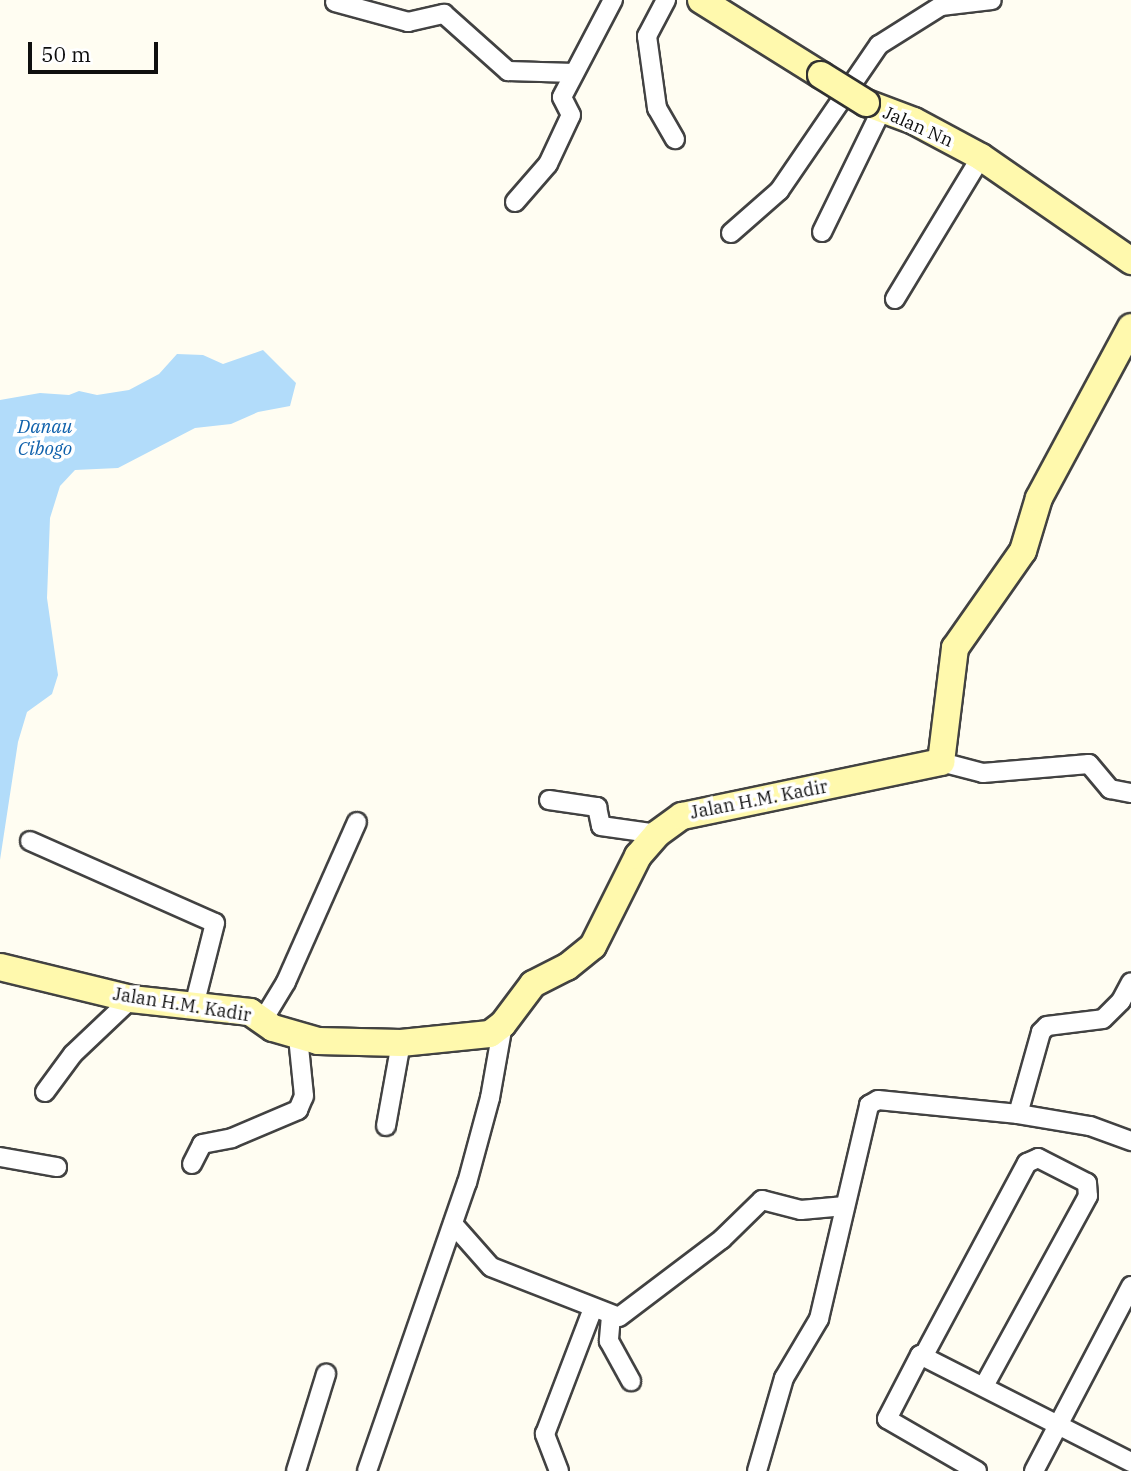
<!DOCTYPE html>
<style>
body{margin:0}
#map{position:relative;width:1131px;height:1471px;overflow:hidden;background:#fffdf2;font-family:"IBM Plex Serif",serif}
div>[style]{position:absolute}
.water>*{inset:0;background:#b2dcfa}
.roads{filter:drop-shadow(2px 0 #424242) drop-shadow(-2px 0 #424242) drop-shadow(0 2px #424242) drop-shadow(0 -2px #424242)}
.street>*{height:18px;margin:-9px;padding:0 9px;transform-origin:9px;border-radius:9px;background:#fff}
.secondary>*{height:26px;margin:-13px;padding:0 13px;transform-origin:13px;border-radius:13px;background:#fff9ad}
.bridges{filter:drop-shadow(2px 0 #313131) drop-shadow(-2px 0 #313131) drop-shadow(0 2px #313131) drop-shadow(0 -2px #313131)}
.secondary-bridge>*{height:26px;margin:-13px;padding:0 13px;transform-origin:13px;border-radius:13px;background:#fff9ad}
span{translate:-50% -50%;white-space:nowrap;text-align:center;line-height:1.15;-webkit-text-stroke:7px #fff;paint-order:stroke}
.street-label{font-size:18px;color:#0f0f0f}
.water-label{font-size:19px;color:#0e60ab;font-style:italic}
.scale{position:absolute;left:28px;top:42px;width:130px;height:32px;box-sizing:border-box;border:4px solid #0f0f0f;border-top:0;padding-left:9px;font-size:21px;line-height:24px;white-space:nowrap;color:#0f0f0f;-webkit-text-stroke:5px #fff;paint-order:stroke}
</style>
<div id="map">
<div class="water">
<div style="clip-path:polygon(263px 350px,296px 383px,290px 406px,258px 412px,231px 424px,195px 428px,118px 468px,75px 470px,60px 486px,50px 518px,47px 598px,58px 675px,52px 694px,27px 712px,18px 742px,0 860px,0 400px,40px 393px,69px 395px,79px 391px,97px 395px,129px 390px,159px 374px,177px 354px,203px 355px,223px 364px)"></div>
</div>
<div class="roads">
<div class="street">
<div style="left:666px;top:0;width:41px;rotate:117.8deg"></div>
<div style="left:647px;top:36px;width:73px;rotate:82.1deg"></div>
<div style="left:657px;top:108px;width:36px;rotate:60deg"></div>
<div style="left:335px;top:2px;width:76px;rotate:15.3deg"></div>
<div style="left:408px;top:22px;width:37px;rotate:-13deg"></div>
<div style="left:444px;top:14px;width:86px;rotate:41.7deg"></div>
<div style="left:508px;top:71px;width:66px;rotate:1.7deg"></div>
<div style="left:515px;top:202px;width:50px;rotate:-49deg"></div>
<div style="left:548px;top:164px;width:54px;rotate:-64.9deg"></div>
<div style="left:571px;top:115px;width:20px;rotate:-117deg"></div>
<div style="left:562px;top:97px;width:110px;rotate:-62.3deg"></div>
<div style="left:822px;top:232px;width:137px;rotate:-64deg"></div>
<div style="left:731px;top:233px;width:64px;rotate:-41.2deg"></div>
<div style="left:779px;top:191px;width:177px;rotate:-55.6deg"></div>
<div style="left:879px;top:45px;width:73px;rotate:-32.2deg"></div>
<div style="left:941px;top:6px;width:51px;rotate:-6.7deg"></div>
<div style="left:895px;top:299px;width:166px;rotate:-58.8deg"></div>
<div style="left:941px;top:762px;width:43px;rotate:14.7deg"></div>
<div style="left:983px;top:773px;width:106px;rotate:-4.9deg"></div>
<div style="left:1089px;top:764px;width:33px;rotate:50deg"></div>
<div style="left:1110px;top:789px;width:21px;rotate:11deg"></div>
<div style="left:549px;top:800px;width:49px;rotate:8.3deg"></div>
<div style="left:597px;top:807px;width:19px;rotate:78deg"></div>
<div style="left:601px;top:826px;width:57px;rotate:8.1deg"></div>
<div style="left:30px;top:841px;width:202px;rotate:23.9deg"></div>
<div style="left:215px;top:923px;width:86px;rotate:104.2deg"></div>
<div style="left:263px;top:1020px;width:44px;rotate:-58.8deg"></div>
<div style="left:286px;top:982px;width:175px;rotate:-66.1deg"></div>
<div style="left:45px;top:1092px;width:47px;rotate:-53.6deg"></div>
<div style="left:73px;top:1054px;width:80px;rotate:-43.5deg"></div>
<div style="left:1018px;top:1114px;width:73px;rotate:9.5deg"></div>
<div style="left:1090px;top:1126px;width:44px;rotate:20.1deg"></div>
<div style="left:386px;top:1126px;width:84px;rotate:-79.8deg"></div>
<div style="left:0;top:1157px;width:58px;rotate:10deg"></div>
<div style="left:192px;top:1164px;width:22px;rotate:-63deg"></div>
<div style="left:202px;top:1144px;width:31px;rotate:-11deg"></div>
<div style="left:232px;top:1138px;width:72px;rotate:-23deg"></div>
<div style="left:298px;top:1110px;width:15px;rotate:-67deg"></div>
<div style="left:304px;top:1096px;width:59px;rotate:-95.8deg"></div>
<div style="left:453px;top:1224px;width:57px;rotate:48.5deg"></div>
<div style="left:491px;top:1267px;width:137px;rotate:21.3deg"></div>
<div style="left:619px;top:1317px;width:129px;rotate:-37.1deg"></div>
<div style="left:722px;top:1239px;width:56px;rotate:-44.3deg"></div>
<div style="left:762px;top:1200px;width:40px;rotate:14.4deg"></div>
<div style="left:801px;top:1210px;width:44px;rotate:-5.2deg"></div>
<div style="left:611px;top:1316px;width:25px;rotate:95deg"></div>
<div style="left:609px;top:1341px;width:46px;rotate:61.2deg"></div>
<div style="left:924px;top:1355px;width:218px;rotate:-61.8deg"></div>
<div style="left:1027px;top:1163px;width:12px;rotate:-24deg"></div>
<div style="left:1038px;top:1158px;width:55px;rotate:27deg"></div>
<div style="left:1087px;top:1183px;width:13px;rotate:86deg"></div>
<div style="left:1088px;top:1196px;width:217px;rotate:118.7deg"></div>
<div style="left:296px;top:1471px;width:102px;rotate:-72.8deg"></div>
<div style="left:367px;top:1471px;width:305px;rotate:-70.9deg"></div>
<div style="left:467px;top:1183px;width:88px;rotate:-74.9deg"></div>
<div style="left:490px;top:1098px;width:75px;rotate:-80deg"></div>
<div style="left:559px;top:1471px;width:40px;rotate:-111deg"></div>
<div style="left:545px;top:1434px;width:135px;rotate:-69.1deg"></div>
<div style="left:757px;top:1471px;width:97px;rotate:-73.8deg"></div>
<div style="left:784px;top:1378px;width:69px;rotate:-59.3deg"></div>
<div style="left:819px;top:1319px;width:220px;rotate:-76.8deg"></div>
<div style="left:869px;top:1105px;width:10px;rotate:-29deg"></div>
<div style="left:878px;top:1100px;width:141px;rotate:5.7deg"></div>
<div style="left:1018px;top:1114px;width:85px;rotate:-74.3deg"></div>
<div style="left:1041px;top:1032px;width:8px;rotate:-45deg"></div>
<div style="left:1047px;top:1026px;width:56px;rotate:-7.1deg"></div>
<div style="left:1103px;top:1019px;width:25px;rotate:-45deg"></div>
<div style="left:1121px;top:1001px;width:21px;rotate:-62deg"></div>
<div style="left:977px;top:1471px;width:104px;rotate:-150deg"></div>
<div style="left:887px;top:1419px;width:72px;rotate:-62.7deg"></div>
<div style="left:920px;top:1355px;width:237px;rotate:26.9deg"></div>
<div style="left:1034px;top:1471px;width:209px;rotate:-62.3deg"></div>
</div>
<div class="secondary">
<div style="left:701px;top:0;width:142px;rotate:32deg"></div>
<div style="left:866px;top:103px;width:51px;rotate:20.6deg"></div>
<div style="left:914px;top:121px;width:76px;rotate:28.2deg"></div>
<div style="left:981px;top:157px;width:183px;rotate:34.7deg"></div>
<div style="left:0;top:967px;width:135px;rotate:13.7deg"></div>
<div style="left:131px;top:999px;width:120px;rotate:6.2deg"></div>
<div style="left:250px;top:1012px;width:28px;rotate:35deg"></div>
<div style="left:273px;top:1028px;width:47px;rotate:16.1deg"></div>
<div style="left:318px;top:1041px;width:83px;rotate:1.4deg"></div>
<div style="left:401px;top:1043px;width:89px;rotate:-5.8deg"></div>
<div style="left:490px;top:1034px;width:16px;rotate:-38deg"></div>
<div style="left:503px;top:1024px;width:50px;rotate:-53.1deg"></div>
<div style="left:533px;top:984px;width:38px;rotate:-27deg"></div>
<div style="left:567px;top:967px;width:33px;rotate:-39deg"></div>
<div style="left:593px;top:946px;width:101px;rotate:-63.4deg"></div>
<div style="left:638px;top:856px;width:29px;rotate:-49deg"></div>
<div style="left:657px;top:834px;width:31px;rotate:-36deg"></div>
<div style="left:682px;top:816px;width:265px;rotate:-11.8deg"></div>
<div style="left:941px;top:762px;width:115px;rotate:-83deg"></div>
<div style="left:955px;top:648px;width:118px;rotate:-55deg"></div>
<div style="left:1023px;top:551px;width:55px;rotate:-73.2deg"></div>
<div style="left:1039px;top:498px;width:194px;rotate:-61.7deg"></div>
</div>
</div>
<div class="bridges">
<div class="secondary-bridge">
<div style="left:821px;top:75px;width:53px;rotate:31.9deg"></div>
</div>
</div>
<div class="street-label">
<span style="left:918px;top:127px;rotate:24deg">Jalan Nn</span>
<span style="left:759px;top:800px;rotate:-11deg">Jalan H.M. Kadir</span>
<span style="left:182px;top:1005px;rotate:9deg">Jalan H.M. Kadir</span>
</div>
<div class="water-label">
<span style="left:45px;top:438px">Danau<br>Cibogo</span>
</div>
<div class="scale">50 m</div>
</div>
